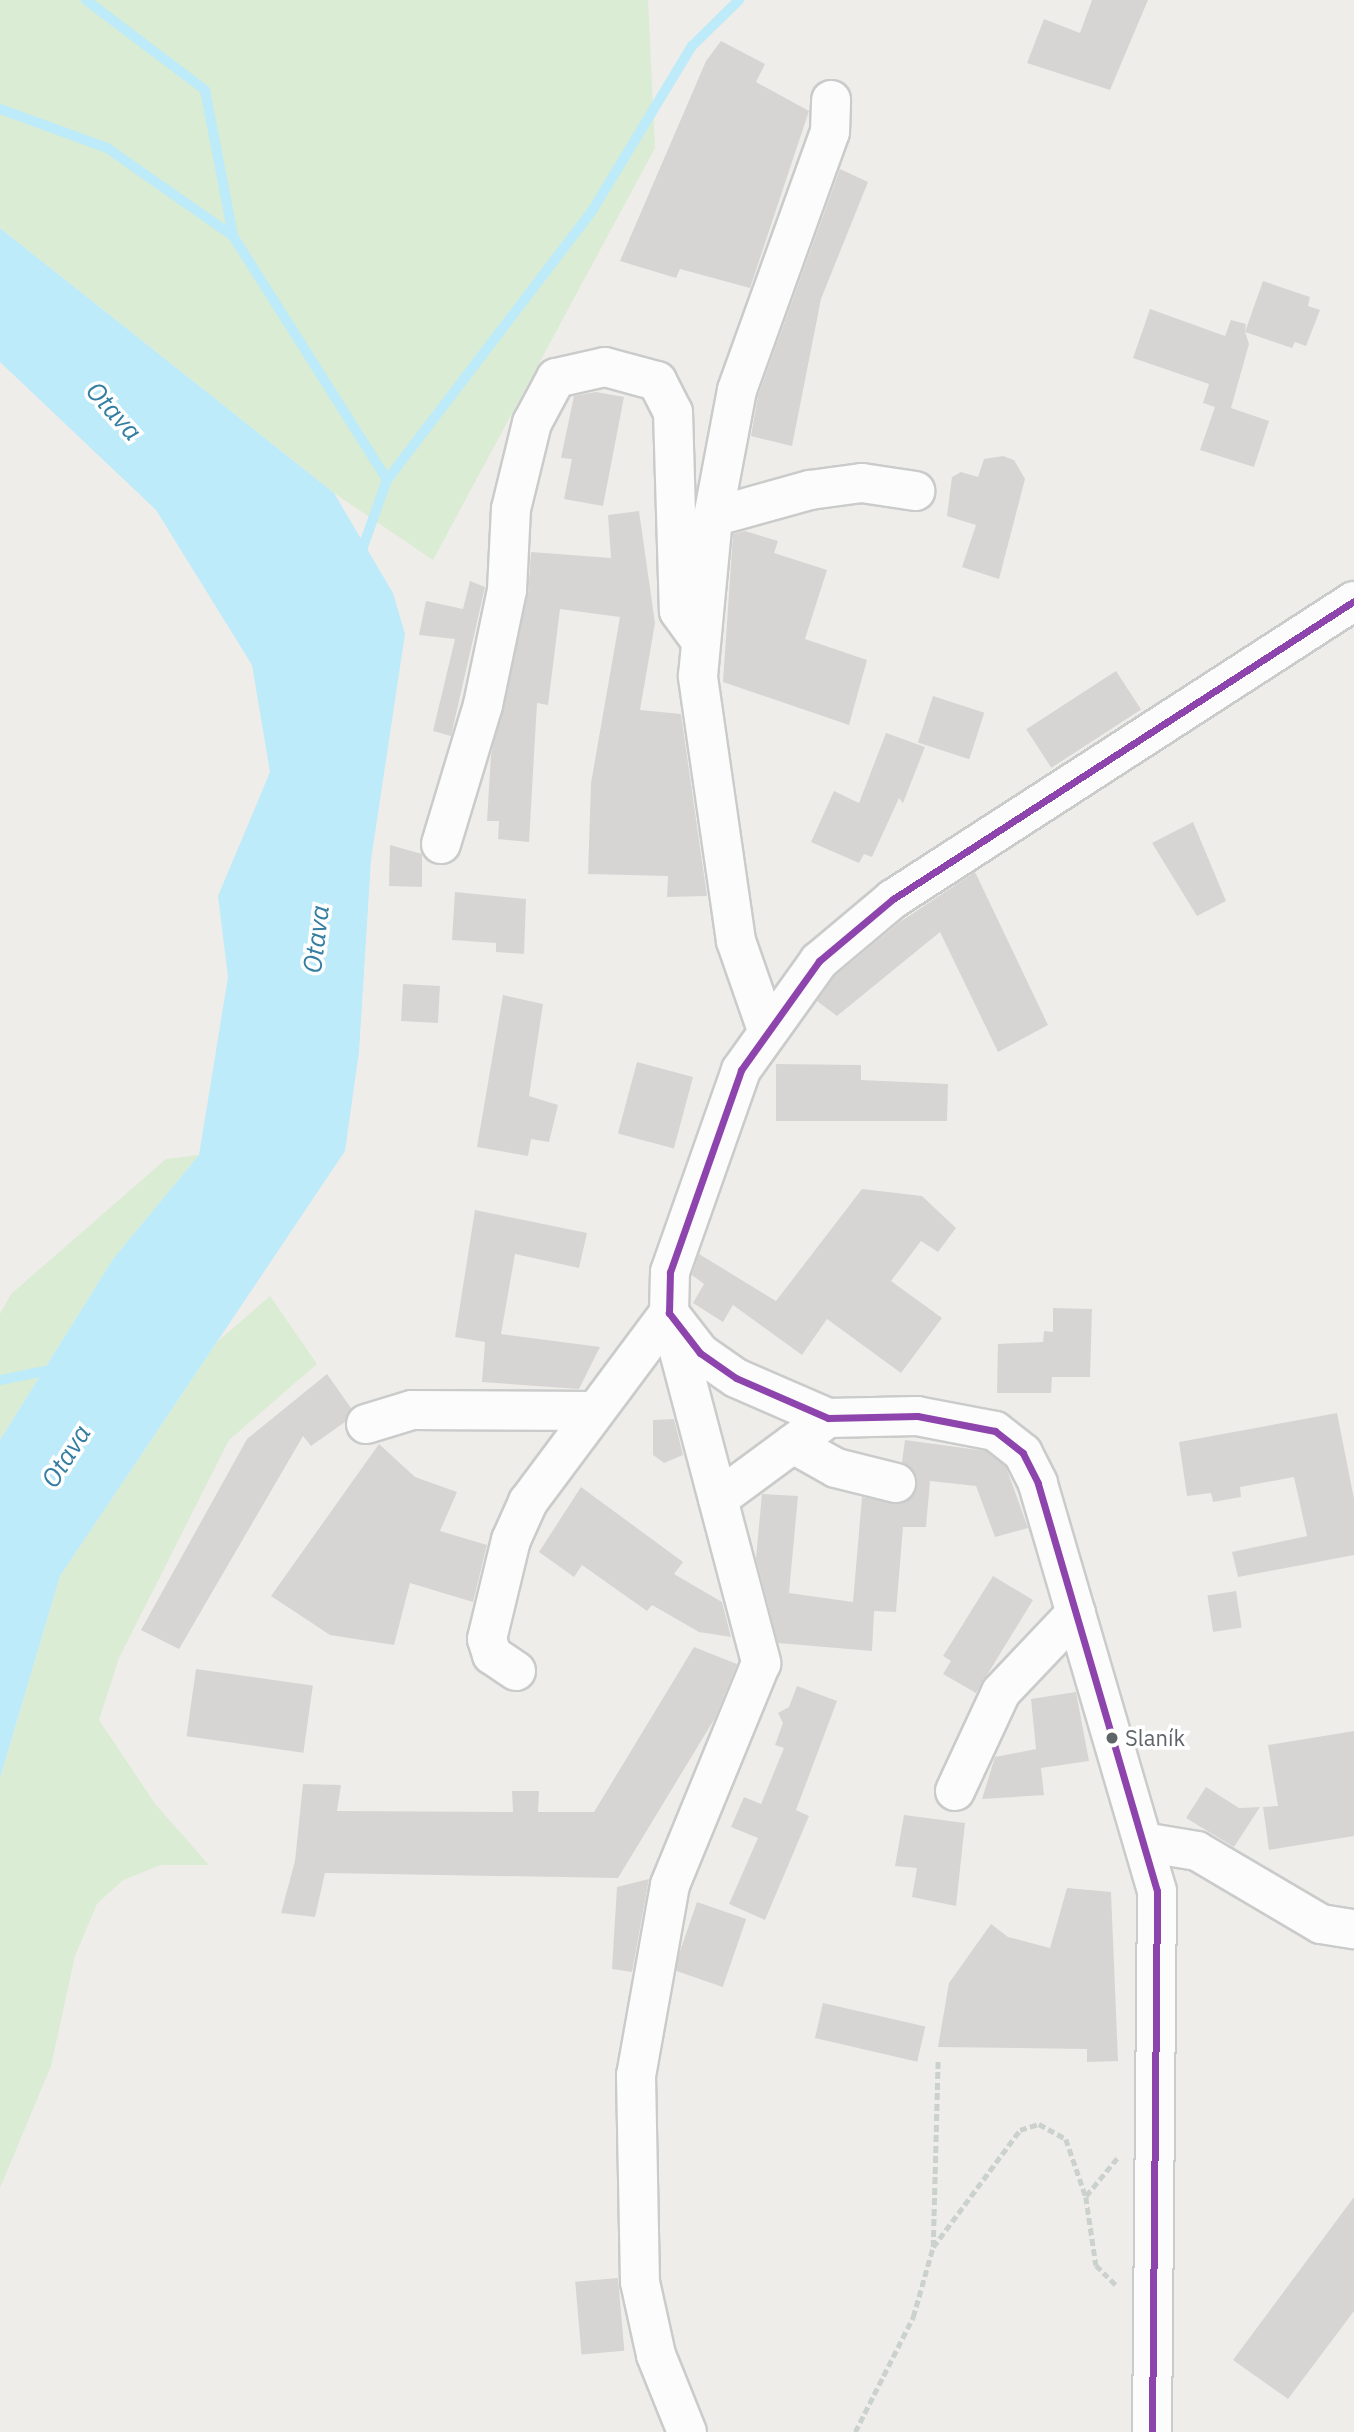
<!DOCTYPE html>
<meta charset="utf-8">
<style>
body{margin:0}
#map{position:relative;width:1354px;height:2432px;overflow:hidden;background:#efedea;font-family:"IBM Plex Sans",sans-serif}
div>[style]{position:absolute}
.green>*{inset:0;background:#daecd3}
.water>*{inset:0;background:#beebf9}
.stream>*{height:10px;margin:-5px;padding:0 5px;transform-origin:5px;border-radius:5px;background:#beebf9}
.building>*{inset:0;background:#d7d5d3;transform-origin:0 0}
.path>*{height:4.5px;margin-top:-2.25px;transform-origin:0;background:repeating-linear-gradient(90deg,#cbd1cc 0 7px,transparent 0 10.5px)}
.roads{filter:drop-shadow(2px 0 #cacbcb) drop-shadow(-2px 0 #cacbcb) drop-shadow(0 2px #cacbcb) drop-shadow(0 -2px #cacbcb)}
.minor>*{height:38px;margin:-19px;padding:0 19px;transform-origin:19px;border-radius:19px;background:#fdfcfc}
.bus-1>*{height:7px;margin:-3.5px;padding:0 3.5px;transform-origin:3.5px;border-radius:3.5px;background:#8e44ad}
.dots>*{width:19px;height:19px;translate:-50% -50%;box-sizing:border-box;border:4px solid #fff;border-radius:50%}
span{translate:-50% -50%;white-space:nowrap;text-align:center;line-height:1.15;-webkit-text-stroke:7px #fff;paint-order:stroke}
.bus-label{font-size:22px;color:#5e6568}
.left{translate:0 -50%;text-align:left}
.water-label{font-size:26px;color:#337ea1;font-style:italic}
</style>
<div id="map">
<div class="green">
<div style="clip-path:polygon(0 0,648px 0,655px 148px,433px 560px,334px 493px,0 228px)"></div>
<div style="clip-path:polygon(199px 1155px,113px 1259px,0 1440px,0 1314px,11px 1294px,166px 1159px)"></div>
<div style="clip-path:polygon(270px 1296px,317px 1364px,229px 1440px,119px 1658px,99px 1720px,156px 1805px,209px 1865px,161px 1865px,123px 1880px,97px 1904px,75px 1956px,51px 2066px,0 2188px,0 1778px,60px 1576px,217px 1342px)"></div>
</div>
<div class="water">
<div style="clip-path:polygon(0 228px,334px 493px,393px 593px,405px 634px,371px 860px,359px 1052px,345px 1151px,60px 1576px,0 1778px,0 1440px,113px 1259px,199px 1155px,228px 977px,218px 896px,270px 772px,252px 665px,156px 510px,0 362px)"></div>
</div>
<div class="stream">
<div style="left:86px;top:0;width:149px;rotate:37.1deg"></div>
<div style="left:205px;top:90px;width:149px;rotate:79.1deg"></div>
<div style="left:0;top:109px;width:114px;rotate:20deg"></div>
<div style="left:107px;top:148px;width:154px;rotate:34.9deg"></div>
<div style="left:233px;top:236px;width:289px;rotate:57.7deg"></div>
<div style="left:359px;top:558px;width:83px;rotate:-70.3deg"></div>
<div style="left:387px;top:480px;width:338px;rotate:-52.7deg"></div>
<div style="left:592px;top:211px;width:193px;rotate:-58.8deg"></div>
<div style="left:692px;top:46px;width:66px;rotate:-44.4deg"></div>
<div style="left:0;top:1380px;width:56px;rotate:-11.3deg"></div>
</div>
<div class="building">
<div style="clip-path:polygon(1092px 0,1148px 0,1110px 90px,1027px 63px,1044px 19px,1080px 33px)"></div>
<div style="clip-path:polygon(721px 41px,765px 64px,756px 82px,809px 111px,750px 288px,680px 269px,676px 278px,620px 261px,706px 61px)"></div>
<div style="clip-path:polygon(840px 169px,868px 182px,821px 299px,792px 446px,751px 436px,758px 396px)"></div>
<div style="clip-path:polygon(1263px 281px,1310px 297px,1308px 306px,1320px 310px,1306px 346px,1295px 342px,1292px 348px,1245px 332px,1249px 344px,1231px 408px,1269px 421px,1254px 467px,1200px 450px,1215px 407px,1203px 403px,1209px 384px,1133px 358px,1150px 309px,1225px 336px,1231px 320px,1246px 324px,1245px 332px)"></div>
<div style="clip-path:polygon(596px 392px,624px 397px,603px 506px,564px 499px,572px 459px,561px 458px,574px 396px)"></div>
<div style="clip-path:polygon(1003px 456px,1014px 460px,1025px 479px,999px 579px,962px 567px,976px 525px,947px 516px,952px 477px,961px 472px,978px 477px,984px 459px)"></div>
<div style="clip-path:polygon(639px 511px,655px 623px,640px 710px,681px 714px,707px 896px,667px 897px,668px 876px,588px 874px,591px 783px,620px 617px,560px 609px,548px 705px,537px 703px,529px 842px,498px 839px,499px 821px,487px 821px,491px 755px,528px 594px,531px 552px,611px 558px,608px 515px)"></div>
<div style="clip-path:polygon(745px 531px,778px 541px,774px 553px,827px 570px,805px 639px,867px 660px,849px 725px,723px 682px,733px 534px)"></div>
<div style="clip-path:polygon(470px 581px,485px 587px,451px 736px,433px 731px,455px 639px,419px 635px,426px 601px,463px 609px)"></div>
<div style="left:1116px;top:671px;width:46px;height:107px;rotate:57deg"></div>
<div style="left:933px;top:696px;width:54px;height:49px;rotate:18deg"></div>
<div style="clip-path:polygon(886px 733px,925px 747px,903px 803px,899px 798px,872px 857px,864px 854px,859px 863px,811px 842px,834px 791px,859px 803px)"></div>
<div style="clip-path:polygon(1193px 822px,1226px 901px,1197px 916px,1152px 843px)"></div>
<div style="clip-path:polygon(390px 845px,422px 854px,422px 887px,389px 886px)"></div>
<div style="clip-path:polygon(975px 872px,1048px 1025px,998px 1052px,940px 932px,837px 1016px,817px 1001px,835px 976px,900px 922px)"></div>
<div style="clip-path:polygon(455px 892px,526px 899px,524px 954px,496px 952px,496px 943px,452px 940px)"></div>
<div style="left:403px;top:984px;width:37px;height:37px;rotate:3deg"></div>
<div style="clip-path:polygon(503px 995px,543px 1004px,529px 1096px,558px 1105px,549px 1142px,531px 1139px,528px 1156px,477px 1147px)"></div>
<div style="left:637px;top:1062px;width:58px;height:74px;rotate:15deg"></div>
<div style="clip-path:polygon(776px 1064px,861px 1065px,861px 1080px,948px 1084px,947px 1121px,776px 1121px)"></div>
<div style="clip-path:polygon(862px 1189px,922px 1196px,956px 1228px,938px 1252px,921px 1241px,891px 1281px,942px 1318px,901px 1373px,827px 1319px,802px 1355px,733px 1305px,723px 1322px,693px 1303px,704px 1284px,692px 1275px,699px 1254px,776px 1301px)"></div>
<div style="clip-path:polygon(475px 1210px,587px 1233px,579px 1268px,515px 1254px,501px 1334px,600px 1347px,579px 1389px,482px 1382px,485px 1342px,455px 1337px)"></div>
<div style="clip-path:polygon(1053px 1308px,1092px 1309px,1090px 1377px,1052px 1377px,1051px 1393px,997px 1393px,998px 1344px,1043px 1342px,1044px 1331px,1053px 1332px)"></div>
<div style="clip-path:polygon(327px 1374px,351px 1408px,345px 1422px,311px 1446px,303px 1436px,179px 1649px,141px 1630px,247px 1439px)"></div>
<div style="clip-path:polygon(1337px 1413px,1354px 1499px,1354px 1555px,1238px 1577px,1232px 1552px,1307px 1536px,1294px 1477px,1240px 1487px,1241px 1497px,1213px 1502px,1211px 1493px,1187px 1496px,1179px 1442px)"></div>
<div style="clip-path:polygon(674px 1419px,683px 1455px,664px 1463px,653px 1455px,653px 1420px)"></div>
<div style="clip-path:polygon(905px 1440px,986px 1451px,1006px 1467px,1028px 1528px,995px 1537px,976px 1486px,930px 1481px,926px 1527px,903px 1527px,896px 1612px,874px 1611px,872px 1651px,778px 1643px,756px 1558px,762px 1494px,798px 1496px,789px 1593px,853px 1602px,862px 1497px,901px 1504px,917px 1489px,917px 1476px,902px 1462px)"></div>
<div style="clip-path:polygon(379px 1444px,415px 1477px,457px 1492px,440px 1531px,487px 1545px,473px 1602px,410px 1583px,394px 1645px,330px 1635px,271px 1596px)"></div>
<div style="clip-path:polygon(581px 1487px,683px 1562px,674px 1574px,722px 1602px,731px 1637px,699px 1632px,652px 1605px,647px 1611px,582px 1565px,574px 1577px,539px 1552px)"></div>
<div style="clip-path:polygon(993px 1576px,1033px 1600px,976px 1693px,943px 1674px,951px 1661px,943px 1656px)"></div>
<div style="left:1236px;top:1591px;width:37px;height:29px;rotate:81deg"></div>
<div style="clip-path:polygon(694px 1647px,737px 1664px,715px 1718px,618px 1878px,325px 1873px,315px 1917px,281px 1913px,295px 1861px,303px 1784px,341px 1785px,337px 1811px,513px 1812px,512px 1791px,539px 1791px,538px 1812px,594px 1812px)"></div>
<div style="left:196px;top:1669px;width:118px;height:68px;rotate:8deg"></div>
<div style="clip-path:polygon(797px 1686px,837px 1701px,796px 1810px,809px 1816px,765px 1920px,729px 1904px,758px 1838px,731px 1827px,744px 1797px,761px 1804px,784px 1748px,775px 1745px,783px 1723px,778px 1713px,789px 1707px)"></div>
<div style="clip-path:polygon(1076px 1692px,1089px 1761px,1041px 1768px,1044px 1795px,982px 1799px,995px 1757px,1036px 1749px,1031px 1699px)"></div>
<div style="clip-path:polygon(1354px 1731px,1354px 1836px,1269px 1850px,1263px 1807px,1278px 1806px,1268px 1745px)"></div>
<div style="clip-path:polygon(1206px 1787px,1239px 1808px,1260px 1807px,1234px 1847px,1186px 1818px)"></div>
<div style="clip-path:polygon(904px 1815px,965px 1823px,956px 1906px,912px 1897px,917px 1868px,895px 1866px)"></div>
<div style="clip-path:polygon(649px 1879px,632px 1972px,612px 1969px,617px 1887px)"></div>
<div style="clip-path:polygon(1067px 1888px,1111px 1892px,1118px 2061px,1087px 2062px,1087px 2049px,938px 2047px,949px 1983px,991px 1924px,1008px 1937px,1050px 1948px)"></div>
<div style="left:697px;top:1902px;width:52px;height:72px;rotate:19deg"></div>
<div style="left:823px;top:2003px;width:105px;height:36px;rotate:13deg"></div>
<div style="clip-path:polygon(1354px 2197px,1354px 2311px,1288px 2399px,1233px 2360px)"></div>
<div style="left:618px;top:2278px;width:73px;height:43px;rotate:85deg"></div>
</div>
<div class="path">
<div style="left:1086px;top:2196px;width:50px;rotate:-50.6deg"></div>
<div style="left:933px;top:2247px;width:189px;rotate:-88.5deg"></div>
<div style="left:855px;top:2432px;width:129px;rotate:-63.2deg"></div>
<div style="left:913px;top:2317px;width:73px;rotate:-74.1deg"></div>
<div style="left:933px;top:2247px;width:146px;rotate:-53.4deg"></div>
<div style="left:1020px;top:2130px;width:20px;rotate:-18deg"></div>
<div style="left:1039px;top:2124px;width:31px;rotate:29deg"></div>
<div style="left:1066px;top:2139px;width:61px;rotate:71deg"></div>
<div style="left:1086px;top:2197px;width:69px;rotate:81.6deg"></div>
<div style="left:1096px;top:2265px;width:28px;rotate:45deg"></div>
</div>
<div class="roads">
<div class="minor">
<div style="left:713px;top:517px;width:101px;rotate:-15.6deg"></div>
<div style="left:810px;top:490px;width:52px;rotate:-7.7deg"></div>
<div style="left:862px;top:483px;width:54px;rotate:8.6deg"></div>
<div style="left:441px;top:844px;width:145px;rotate:-73.2deg"></div>
<div style="left:483px;top:705px;width:117px;rotate:-78.2deg"></div>
<div style="left:507px;top:590px;width:81px;rotate:-87.2deg"></div>
<div style="left:511px;top:509px;width:89px;rotate:-76.3deg"></div>
<div style="left:532px;top:423px;width:51px;rotate:-61.9deg"></div>
<div style="left:556px;top:378px;width:50px;rotate:-12.7deg"></div>
<div style="left:605px;top:367px;width:54px;rotate:15.1deg"></div>
<div style="left:657px;top:381px;width:35px;rotate:63deg"></div>
<div style="left:673px;top:412px;width:199px;rotate:88.3deg"></div>
<div style="left:679px;top:611px;width:29px;rotate:54deg"></div>
<div style="left:767px;top:1030px;width:94px;rotate:-109.2deg"></div>
<div style="left:736px;top:941px;width:268px;rotate:-98.2deg"></div>
<div style="left:698px;top:676px;width:160px;rotate:-84.6deg"></div>
<div style="left:713px;top:517px;width:129px;rotate:-79.3deg"></div>
<div style="left:737px;top:390px;width:274px;rotate:-70.2deg"></div>
<div style="left:830px;top:132px;width:32px;rotate:-88deg"></div>
<div style="left:672px;top:1325px;width:350px;rotate:75.2deg"></div>
<div style="left:761px;top:1663px;width:240px;rotate:112.3deg"></div>
<div style="left:670px;top:1885px;width:193px;rotate:100.1deg"></div>
<div style="left:636px;top:2075px;width:207px;rotate:88.9deg"></div>
<div style="left:640px;top:2282px;width:75px;rotate:77.6deg"></div>
<div style="left:656px;top:2355px;width:83px;rotate:68.1deg"></div>
<div style="left:366px;top:1424px;width:48px;rotate:-16.9deg"></div>
<div style="left:412px;top:1410px;width:182px;rotate:0.3deg"></div>
<div style="left:793px;top:1444px;width:49px;rotate:29.2deg"></div>
<div style="left:836px;top:1468px;width:62px;rotate:14deg"></div>
<div style="left:718px;top:1499px;width:137px;rotate:-36.4deg"></div>
<div style="left:516px;top:1671px;width:29px;rotate:-146deg"></div>
<div style="left:492px;top:1655px;width:17px;rotate:-107deg"></div>
<div style="left:487px;top:1639px;width:102px;rotate:-76.4deg"></div>
<div style="left:511px;top:1540px;width:42px;rotate:-65.9deg"></div>
<div style="left:528px;top:1502px;width:236px;rotate:-53.3deg"></div>
<div style="left:955px;top:1791px;width:109px;rotate:-65.1deg"></div>
<div style="left:1001px;top:1692px;width:109px;rotate:-46.5deg"></div>
<div style="left:1143px;top:1842px;width:55px;rotate:9.5deg"></div>
<div style="left:1197px;top:1851px;width:144px;rotate:30.5deg"></div>
<div style="left:1321px;top:1924px;width:33px;rotate:9deg"></div>
<div style="left:1152px;top:2432px;width:541px;rotate:-89.47deg"></div>
<div style="left:1157px;top:1891px;width:425px;rotate:-106.3deg"></div>
<div style="left:1038px;top:1483px;width:34px;rotate:-117deg"></div>
<div style="left:1023px;top:1453px;width:36px;rotate:-142deg"></div>
<div style="left:995px;top:1431px;width:79px;rotate:-169.1deg"></div>
<div style="left:917px;top:1416px;width:89px;rotate:178.7deg"></div>
<div style="left:828px;top:1418px;width:100px;rotate:-156.5deg"></div>
<div style="left:736px;top:1378px;width:44px;rotate:-145.2deg"></div>
<div style="left:700px;top:1353px;width:51px;rotate:-127.8deg"></div>
<div style="left:669px;top:1313px;width:41px;rotate:-88.6deg"></div>
<div style="left:670px;top:1272px;width:214px;rotate:-70.6deg"></div>
<div style="left:741px;top:1070px;width:134px;rotate:-54.4deg"></div>
<div style="left:819px;top:961px;width:97px;rotate:-40deg"></div>
<div style="left:893px;top:899px;width:549px;rotate:-32.88deg"></div>
</div>
</div>
<div class="bus-1">
<div style="left:1152px;top:2432px;width:541px;rotate:-89.47deg"></div>
<div style="left:1157px;top:1891px;width:425px;rotate:-106.3deg"></div>
<div style="left:1038px;top:1483px;width:34px;rotate:-117deg"></div>
<div style="left:1023px;top:1453px;width:36px;rotate:-142deg"></div>
<div style="left:995px;top:1431px;width:79px;rotate:-169.1deg"></div>
<div style="left:917px;top:1416px;width:89px;rotate:178.7deg"></div>
<div style="left:828px;top:1418px;width:100px;rotate:-156.5deg"></div>
<div style="left:736px;top:1378px;width:44px;rotate:-145.2deg"></div>
<div style="left:700px;top:1353px;width:51px;rotate:-127.8deg"></div>
<div style="left:669px;top:1313px;width:41px;rotate:-88.6deg"></div>
<div style="left:670px;top:1272px;width:214px;rotate:-70.6deg"></div>
<div style="left:741px;top:1070px;width:134px;rotate:-54.4deg"></div>
<div style="left:819px;top:961px;width:97px;rotate:-40deg"></div>
<div style="left:893px;top:899px;width:549px;rotate:-32.88deg"></div>
</div>
<div class="dots">
<div style="left:1112px;top:1738px;background:#5e6568"></div>
</div>
<div class="bus-label">
<span class="left" style="left:1125px;top:1738px">Slaník</span>
</div>
<div class="water-label">
<span style="left:114px;top:411px;rotate:48deg">Otava</span>
<span style="left:316px;top:939px;rotate:-83deg">Otava</span>
<span style="left:66px;top:1456px;rotate:-58deg">Otava</span>
</div>
</div>
